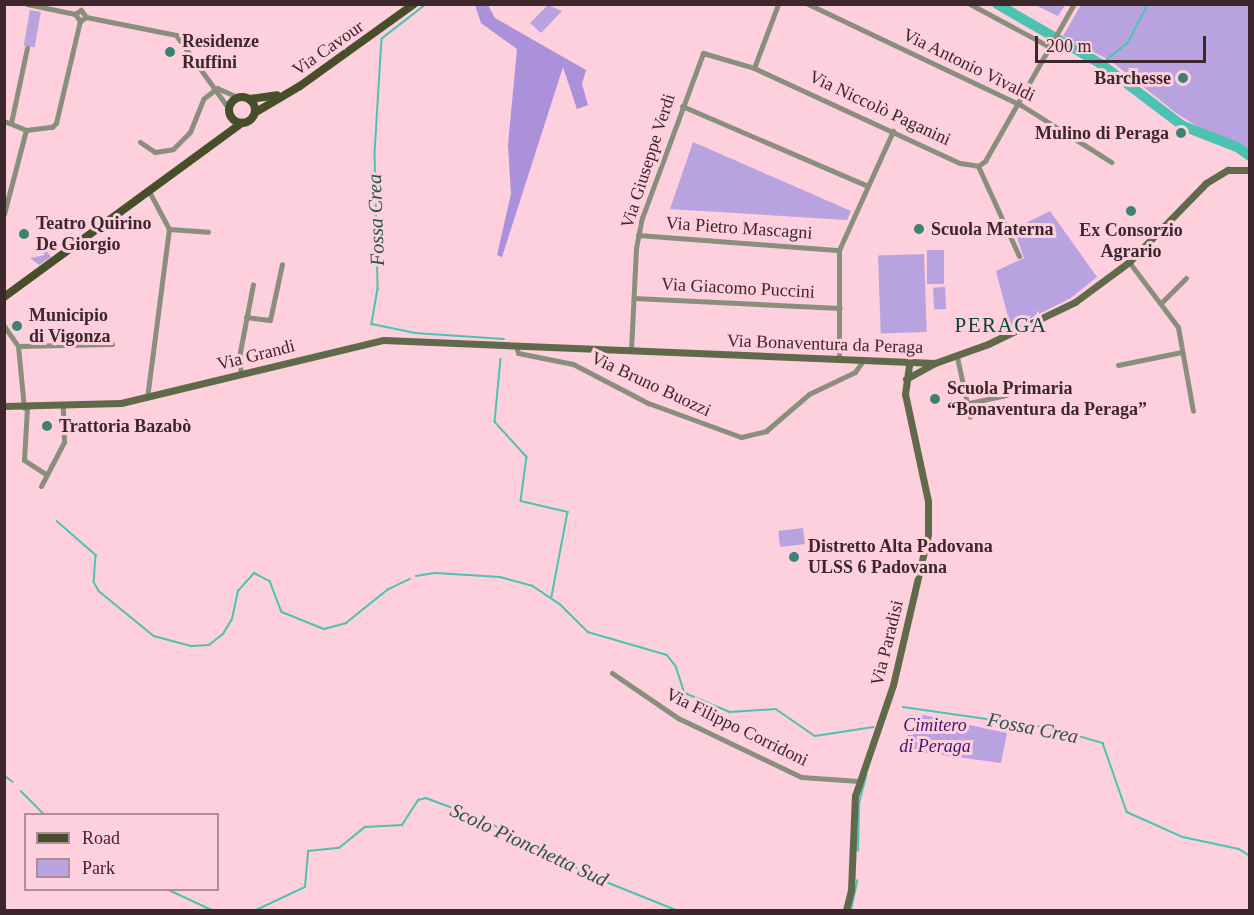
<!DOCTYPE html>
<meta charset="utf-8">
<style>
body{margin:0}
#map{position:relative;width:1254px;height:915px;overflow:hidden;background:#fecfdc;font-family:Georgia,serif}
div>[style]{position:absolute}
.green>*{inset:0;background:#b8a2e0;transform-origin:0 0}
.forest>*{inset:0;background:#ab90da}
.stream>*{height:1.5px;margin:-0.75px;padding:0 0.75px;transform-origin:0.75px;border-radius:0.75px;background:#4cc3b0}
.river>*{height:10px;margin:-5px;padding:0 5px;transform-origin:5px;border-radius:5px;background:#4cc3b0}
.street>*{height:5px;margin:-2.5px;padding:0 2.5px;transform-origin:2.5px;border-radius:2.5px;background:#898f7a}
.secondary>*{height:7px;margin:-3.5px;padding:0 3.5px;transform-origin:3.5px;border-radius:3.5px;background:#61694b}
.primary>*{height:8px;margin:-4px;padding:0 4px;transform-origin:4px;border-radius:4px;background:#464f29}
.primary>.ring{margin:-4px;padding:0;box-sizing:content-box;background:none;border:8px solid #464f29;border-radius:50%}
.dots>*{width:16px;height:16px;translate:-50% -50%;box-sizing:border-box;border:3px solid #fecfdc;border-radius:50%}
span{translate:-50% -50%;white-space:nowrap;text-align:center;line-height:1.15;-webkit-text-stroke:6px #fecfdc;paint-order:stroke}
.poi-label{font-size:18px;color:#3d272d;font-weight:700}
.left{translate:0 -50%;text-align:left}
.right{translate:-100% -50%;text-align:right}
.street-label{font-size:18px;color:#3d272d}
.park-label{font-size:18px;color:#41176e;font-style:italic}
.water-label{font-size:20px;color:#23554d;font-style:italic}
.quarter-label{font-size:21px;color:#04433a;letter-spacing:1.5px}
.frame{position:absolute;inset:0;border:6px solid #3d272d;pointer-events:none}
.legend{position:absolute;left:24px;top:813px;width:195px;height:78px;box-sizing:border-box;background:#fecfdc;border:2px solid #b18c96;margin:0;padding:8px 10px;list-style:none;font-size:18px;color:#3d272d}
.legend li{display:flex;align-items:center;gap:12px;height:30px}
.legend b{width:30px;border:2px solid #b18c96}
.scale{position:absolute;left:1035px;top:36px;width:171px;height:27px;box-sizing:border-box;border:3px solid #3d272d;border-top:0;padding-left:8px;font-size:18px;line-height:21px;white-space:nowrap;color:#3d272d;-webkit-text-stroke:4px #fecfdc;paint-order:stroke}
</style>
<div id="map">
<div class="green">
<div style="clip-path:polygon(548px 5px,562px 11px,541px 33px,530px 23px)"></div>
<div style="clip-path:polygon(1035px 5px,1065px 5px,1058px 16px)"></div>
<div style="clip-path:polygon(1081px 5px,1249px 5px,1249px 150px,1214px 137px,1176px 113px,1111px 61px,1063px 36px)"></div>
<div style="left:30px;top:10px;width:11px;height:36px;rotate:10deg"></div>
<div style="clip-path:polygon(693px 142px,851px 211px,847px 220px,670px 209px)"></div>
<div style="clip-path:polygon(1050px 211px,1097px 277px,1071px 298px,1011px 328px,996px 271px,1024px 258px,1014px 229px)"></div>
<div style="clip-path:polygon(43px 246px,51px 257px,39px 265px,30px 258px,45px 255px,41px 250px)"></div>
<div style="left:927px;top:250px;width:17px;height:34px"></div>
<div style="left:924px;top:254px;width:78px;height:46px;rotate:88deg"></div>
<div style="left:945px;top:287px;width:22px;height:12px;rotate:87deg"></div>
<div style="left:803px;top:528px;width:16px;height:25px;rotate:83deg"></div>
<div style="clip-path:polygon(923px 715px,1007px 733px,1001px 763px,914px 751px,907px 740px,908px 735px,913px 735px,914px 729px,909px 728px)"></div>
</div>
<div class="forest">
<div style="clip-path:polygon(475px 5px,488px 5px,495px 18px,586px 70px,582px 84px,588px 105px,577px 109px,563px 67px,502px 257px,497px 255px,511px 194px,508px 145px,517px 49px,481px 23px)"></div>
</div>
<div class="stream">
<div style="left:427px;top:4px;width:57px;rotate:142.1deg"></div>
<div style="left:382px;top:39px;width:113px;rotate:93.5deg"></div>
<div style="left:375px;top:152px;width:137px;rotate:88.7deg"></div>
<div style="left:378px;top:289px;width:36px;rotate:100deg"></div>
<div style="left:372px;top:324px;width:44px;rotate:11.8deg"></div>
<div style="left:415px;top:333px;width:89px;rotate:3.9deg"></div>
<div style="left:1101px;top:64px;width:33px;rotate:-38deg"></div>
<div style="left:1127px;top:44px;width:45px;rotate:-62.3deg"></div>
<div style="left:1248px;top:155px;width:2px;rotate:-27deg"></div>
<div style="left:501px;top:359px;width:63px;rotate:95.4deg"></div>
<div style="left:495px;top:422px;width:47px;rotate:47.6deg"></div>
<div style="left:527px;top:457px;width:44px;rotate:97.8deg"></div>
<div style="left:521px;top:501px;width:48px;rotate:13.2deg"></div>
<div style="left:568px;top:512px;width:86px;rotate:100.7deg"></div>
<div style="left:57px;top:521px;width:52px;rotate:41.1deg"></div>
<div style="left:96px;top:555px;width:27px;rotate:94deg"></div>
<div style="left:94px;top:582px;width:10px;rotate:61deg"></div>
<div style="left:99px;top:591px;width:71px;rotate:39.3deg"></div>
<div style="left:154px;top:636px;width:39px;rotate:15deg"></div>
<div style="left:192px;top:646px;width:17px;rotate:-3deg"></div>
<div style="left:209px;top:645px;width:18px;rotate:-38deg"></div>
<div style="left:223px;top:634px;width:17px;rotate:-59deg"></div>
<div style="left:232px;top:619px;width:29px;rotate:-78deg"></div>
<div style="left:238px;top:591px;width:24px;rotate:-48deg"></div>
<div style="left:254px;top:573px;width:18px;rotate:27deg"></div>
<div style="left:270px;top:581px;width:33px;rotate:69deg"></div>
<div style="left:282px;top:612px;width:45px;rotate:22deg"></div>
<div style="left:324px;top:629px;width:23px;rotate:-15deg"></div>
<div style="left:346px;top:623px;width:53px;rotate:-38.8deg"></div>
<div style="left:387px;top:590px;width:25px;rotate:-26deg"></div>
<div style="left:416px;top:576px;width:20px;rotate:-9deg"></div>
<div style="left:436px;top:573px;width:64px;rotate:3.6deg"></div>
<div style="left:500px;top:577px;width:34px;rotate:15deg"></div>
<div style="left:533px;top:586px;width:32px;rotate:34deg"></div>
<div style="left:560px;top:604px;width:40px;rotate:45deg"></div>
<div style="left:588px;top:632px;width:82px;rotate:16.2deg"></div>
<div style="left:667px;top:655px;width:14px;rotate:51deg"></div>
<div style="left:676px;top:666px;width:28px;rotate:72deg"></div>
<div style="left:685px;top:693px;width:49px;rotate:22.9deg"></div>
<div style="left:730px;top:712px;width:46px;rotate:-3.7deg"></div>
<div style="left:776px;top:709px;width:47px;rotate:34.7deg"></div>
<div style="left:815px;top:736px;width:59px;rotate:-8.8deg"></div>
<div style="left:903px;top:707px;width:149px;rotate:8.1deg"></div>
<div style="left:1051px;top:728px;width:54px;rotate:16.1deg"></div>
<div style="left:1103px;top:743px;width:73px;rotate:70.8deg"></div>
<div style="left:1127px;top:812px;width:61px;rotate:24.1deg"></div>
<div style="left:1183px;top:837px;width:57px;rotate:12.1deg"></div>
<div style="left:1239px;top:849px;width:13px;rotate:32deg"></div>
<div style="left:4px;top:775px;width:11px;rotate:38deg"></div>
<div style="left:21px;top:791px;width:33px;rotate:45deg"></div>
<div style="left:858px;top:851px;width:47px;rotate:-88.8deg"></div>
<div style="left:859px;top:804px;width:30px;rotate:-76deg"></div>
<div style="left:169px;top:890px;width:47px;rotate:24.9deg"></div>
<div style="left:256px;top:910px;width:54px;rotate:-25.1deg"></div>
<div style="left:305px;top:887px;width:36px;rotate:-85deg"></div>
<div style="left:308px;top:851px;width:31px;rotate:-6deg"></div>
<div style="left:339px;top:848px;width:33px;rotate:-39deg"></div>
<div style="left:365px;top:827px;width:37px;rotate:-3deg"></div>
<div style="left:402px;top:825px;width:30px;rotate:-57deg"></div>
<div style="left:418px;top:800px;width:8px;rotate:-14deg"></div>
<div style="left:426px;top:798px;width:58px;rotate:20.3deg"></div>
<div style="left:480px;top:818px;width:128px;rotate:27.4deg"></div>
<div style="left:594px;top:877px;width:88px;rotate:21.9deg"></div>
<div style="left:851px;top:910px;width:30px;rotate:-78deg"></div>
</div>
<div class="river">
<div style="left:997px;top:4px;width:120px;rotate:30deg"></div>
<div style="left:1101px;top:64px;width:103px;rotate:37.1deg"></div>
<div style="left:1183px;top:126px;width:58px;rotate:21.3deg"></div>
<div style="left:1237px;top:147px;width:16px;rotate:35deg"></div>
</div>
<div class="street">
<div style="left:27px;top:4px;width:49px;rotate:11.8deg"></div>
<div style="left:808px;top:4px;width:236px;rotate:25.4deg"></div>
<div style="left:1021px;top:105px;width:107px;rotate:32.3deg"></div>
<div style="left:970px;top:4px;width:91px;rotate:28.3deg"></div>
<div style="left:86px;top:17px;width:9px;rotate:-126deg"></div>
<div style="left:81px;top:10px;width:7px;rotate:146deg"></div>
<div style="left:75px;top:14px;width:9px;rotate:54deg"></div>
<div style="left:80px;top:21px;width:7px;rotate:-34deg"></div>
<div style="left:86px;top:17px;width:92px;rotate:11.3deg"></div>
<div style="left:176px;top:35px;width:91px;rotate:54.4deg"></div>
<div style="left:754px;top:68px;width:68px;rotate:-69.4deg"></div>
<div style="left:217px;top:88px;width:24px;rotate:24deg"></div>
<div style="left:682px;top:106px;width:202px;rotate:23.3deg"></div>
<div style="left:4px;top:121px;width:24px;rotate:22deg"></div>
<div style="left:26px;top:130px;width:87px;rotate:104.7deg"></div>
<div style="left:11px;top:123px;width:77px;rotate:-78deg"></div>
<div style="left:26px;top:130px;width:26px;rotate:-7deg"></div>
<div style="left:52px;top:127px;width:6px;rotate:-45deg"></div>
<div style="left:56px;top:123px;width:105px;rotate:-76.8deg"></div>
<div style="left:140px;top:142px;width:18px;rotate:34deg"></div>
<div style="left:155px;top:152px;width:18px;rotate:-9deg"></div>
<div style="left:173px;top:149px;width:24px;rotate:-45deg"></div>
<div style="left:190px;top:132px;width:35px;rotate:-68deg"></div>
<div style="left:203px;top:99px;width:18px;rotate:-38deg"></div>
<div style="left:978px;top:166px;width:9px;rotate:-36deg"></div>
<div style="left:985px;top:161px;width:180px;rotate:-60.5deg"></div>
<div style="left:978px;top:166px;width:99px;rotate:65.5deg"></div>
<div style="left:169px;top:229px;width:39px;rotate:4deg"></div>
<div style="left:638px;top:235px;width:202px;rotate:4.3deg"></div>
<div style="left:1129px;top:262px;width:81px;rotate:53deg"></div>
<div style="left:1178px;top:327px;width:85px;rotate:79.9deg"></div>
<div style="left:634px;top:298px;width:206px;rotate:2.8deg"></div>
<div style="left:1162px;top:302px;width:34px;rotate:-45deg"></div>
<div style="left:246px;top:317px;width:24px;rotate:7deg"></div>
<div style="left:270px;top:320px;width:57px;rotate:-77.9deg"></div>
<div style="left:4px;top:326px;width:24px;rotate:55deg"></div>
<div style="left:18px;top:346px;width:62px;rotate:84.5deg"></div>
<div style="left:516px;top:345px;width:8px;rotate:76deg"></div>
<div style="left:518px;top:353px;width:56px;rotate:11.3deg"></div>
<div style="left:573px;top:364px;width:85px;rotate:27.5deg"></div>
<div style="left:648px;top:403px;width:99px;rotate:20.1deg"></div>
<div style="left:741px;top:437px;width:26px;rotate:-13deg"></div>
<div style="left:766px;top:431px;width:57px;rotate:-40.7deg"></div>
<div style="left:809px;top:394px;width:51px;rotate:-25.6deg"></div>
<div style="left:855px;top:372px;width:12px;rotate:-55deg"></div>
<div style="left:18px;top:346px;width:94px;rotate:-1.2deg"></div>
<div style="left:631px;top:350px;width:102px;rotate:-87.2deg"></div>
<div style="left:636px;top:248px;width:31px;rotate:-79deg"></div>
<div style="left:642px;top:218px;width:176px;rotate:-69.7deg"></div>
<div style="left:703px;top:53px;width:53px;rotate:16.4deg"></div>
<div style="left:754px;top:68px;width:227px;rotate:24.8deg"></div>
<div style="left:960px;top:163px;width:18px;rotate:9deg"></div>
<div style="left:957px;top:357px;width:61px;rotate:77.8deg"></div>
<div style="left:839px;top:360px;width:110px;rotate:-90deg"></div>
<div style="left:839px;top:250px;width:131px;rotate:-65.6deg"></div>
<div style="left:1118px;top:365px;width:65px;rotate:-11.5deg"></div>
<div style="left:241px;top:374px;width:17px;rotate:-97deg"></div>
<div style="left:239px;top:357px;width:74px;rotate:-79.1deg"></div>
<div style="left:147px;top:398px;width:170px;rotate:-82.6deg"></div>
<div style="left:169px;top:229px;width:40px;rotate:-118deg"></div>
<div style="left:969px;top:403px;width:38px;rotate:-12deg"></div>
<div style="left:27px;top:408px;width:52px;rotate:93.3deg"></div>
<div style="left:24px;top:460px;width:27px;rotate:33deg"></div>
<div style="left:41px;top:486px;width:50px;rotate:-62.4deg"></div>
<div style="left:64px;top:442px;width:35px;rotate:-92deg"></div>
<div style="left:612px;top:673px;width:80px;rotate:34.3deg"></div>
<div style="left:678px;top:718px;width:136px;rotate:25.6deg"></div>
<div style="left:801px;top:777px;width:58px;rotate:3.9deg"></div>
</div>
<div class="secondary">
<div style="left:906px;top:379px;width:33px;rotate:-29deg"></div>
<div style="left:4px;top:406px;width:117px;rotate:-1.5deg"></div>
<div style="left:121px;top:403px;width:270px;rotate:-13.5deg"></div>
<div style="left:384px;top:340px;width:551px;rotate:2.39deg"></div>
<div style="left:935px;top:363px;width:56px;rotate:-19.7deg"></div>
<div style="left:988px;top:344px;width:97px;rotate:-25.8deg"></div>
<div style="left:1075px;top:302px;width:67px;rotate:-36.5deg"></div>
<div style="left:1129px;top:262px;width:110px;rotate:-45.7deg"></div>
<div style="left:1206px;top:183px;width:26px;rotate:-31deg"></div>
<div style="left:1228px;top:170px;width:21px"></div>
<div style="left:846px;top:910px;width:21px;rotate:-76deg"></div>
<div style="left:851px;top:890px;width:94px;rotate:-87.6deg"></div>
<div style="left:855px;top:796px;width:117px;rotate:-71.1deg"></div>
<div style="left:893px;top:685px;width:155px;rotate:-76.9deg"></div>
<div style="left:928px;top:534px;width:33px;rotate:-90deg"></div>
<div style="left:928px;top:501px;width:109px;rotate:-102.1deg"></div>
<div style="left:905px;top:394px;width:30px;rotate:-82deg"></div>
</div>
<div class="primary">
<div class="ring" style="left:229px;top:97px;width:18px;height:18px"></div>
<div style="left:250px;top:99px;width:27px;rotate:-8deg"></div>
<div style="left:256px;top:112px;width:51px;rotate:-30.6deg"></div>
<div style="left:300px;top:86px;width:140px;rotate:-35.7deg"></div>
<div style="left:4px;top:297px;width:295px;rotate:-36.2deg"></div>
</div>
<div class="dots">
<div style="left:170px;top:52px;background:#3d8175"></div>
<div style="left:1183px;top:78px;background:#3d8175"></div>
<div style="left:1181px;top:133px;background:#3d8175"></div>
<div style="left:1131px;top:211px;background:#3d8175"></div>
<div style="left:919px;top:229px;background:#3d8175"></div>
<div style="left:24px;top:234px;background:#3d8175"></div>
<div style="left:17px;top:326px;background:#3d8175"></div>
<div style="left:935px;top:399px;background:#3d8175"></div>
<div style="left:47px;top:426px;background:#3d8175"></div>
<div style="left:794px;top:557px;background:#3d8175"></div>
</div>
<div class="poi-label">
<span class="left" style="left:182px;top:52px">Residenze<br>Ruffini</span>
<span class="right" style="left:1171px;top:78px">Barchesse</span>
<span class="right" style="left:1169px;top:133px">Mulino di Peraga</span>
<span class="left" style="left:36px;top:234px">Teatro Quirino<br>De Giorgio</span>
<span class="left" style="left:931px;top:229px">Scuola Materna</span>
<span style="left:1131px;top:241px">Ex Consorzio<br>Agrario</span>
<span class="left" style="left:29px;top:326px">Municipio<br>di Vigonza</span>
<span class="left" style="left:947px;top:399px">Scuola Primaria<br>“Bonaventura da Peraga”</span>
<span class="left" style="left:59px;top:426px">Trattoria Bazabò</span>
<span class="left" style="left:808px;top:557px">Distretto Alta Padovana<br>ULSS 6 Padovana</span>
</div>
<div class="street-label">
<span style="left:328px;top:48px;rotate:-35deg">Via Cavour</span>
<span style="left:969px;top:65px;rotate:26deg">Via Antonio Vivaldi</span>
<span style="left:880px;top:108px;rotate:25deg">Via Niccolò Paganini</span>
<span style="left:648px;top:161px;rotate:-72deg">Via Giuseppe Verdi</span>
<span style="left:739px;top:228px;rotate:4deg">Via Pietro Mascagni</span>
<span style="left:738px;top:288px;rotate:3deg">Via Giacomo Puccini</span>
<span style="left:825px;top:344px;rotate:2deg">Via Bonaventura da Peraga</span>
<span style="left:256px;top:355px;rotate:-14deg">Via Grandi</span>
<span style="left:651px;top:384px;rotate:25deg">Via Bruno Buozzi</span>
<span style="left:887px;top:643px;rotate:-76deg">Via Paradisi</span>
<span style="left:737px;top:727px;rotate:26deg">Via Filippo Corridoni</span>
</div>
<div class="park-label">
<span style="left:935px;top:736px">Cimitero<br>di Peraga</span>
</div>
<div class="water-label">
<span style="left:376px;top:220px;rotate:-92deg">Fossa Crea</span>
<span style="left:1033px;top:728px;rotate:11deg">Fossa Crea</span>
<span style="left:529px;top:845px;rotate:25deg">Scolo Pionchetta Sud</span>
</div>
<div class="quarter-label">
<span style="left:1001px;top:325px">PERAGA</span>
</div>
<div class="frame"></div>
<ul class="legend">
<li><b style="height:8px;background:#464f29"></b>Road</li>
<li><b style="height:16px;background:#b8a2e0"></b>Park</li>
</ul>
<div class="scale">200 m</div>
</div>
